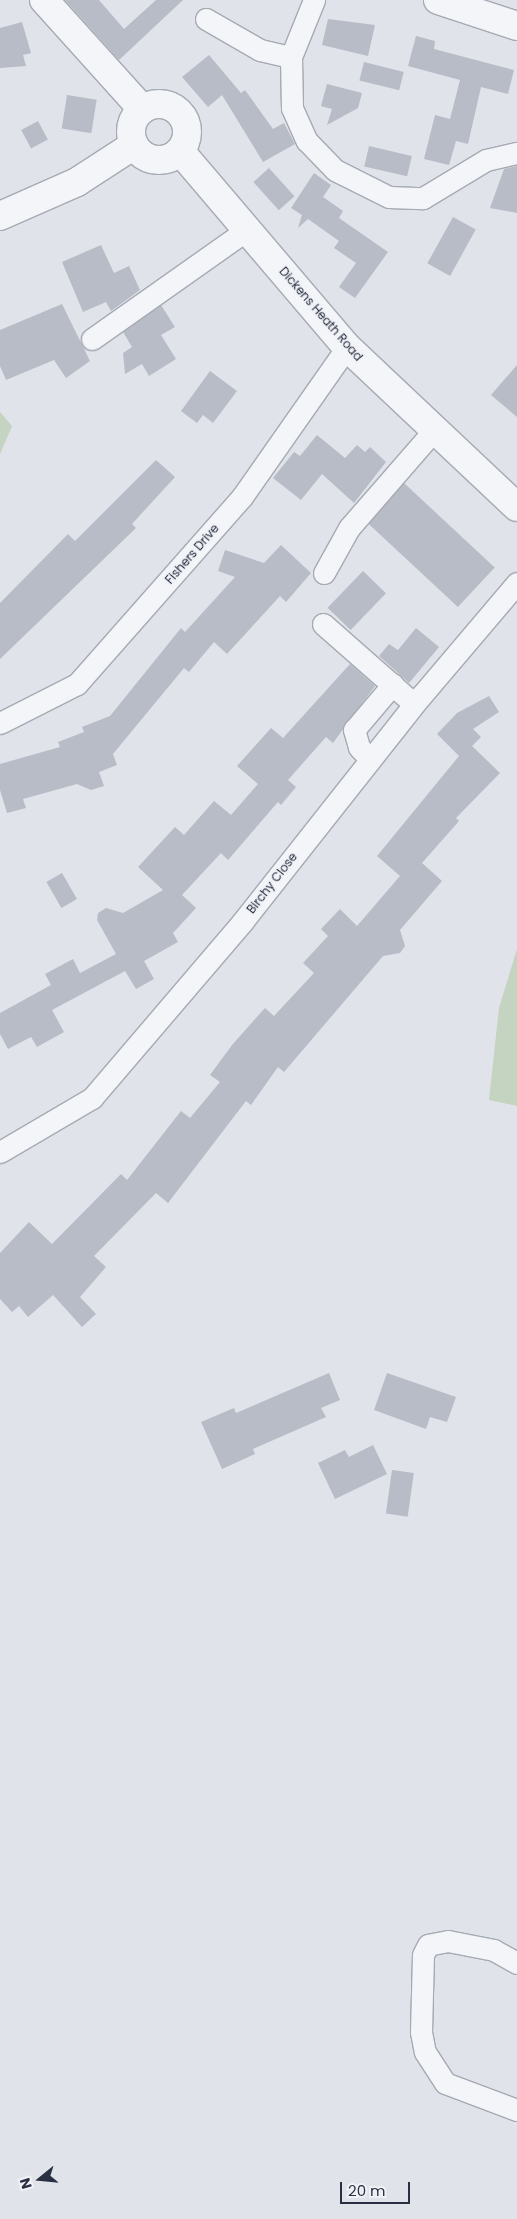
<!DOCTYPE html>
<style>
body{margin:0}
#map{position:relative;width:517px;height:2219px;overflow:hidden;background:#e0e3e9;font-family:Poppins,sans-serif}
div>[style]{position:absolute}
.green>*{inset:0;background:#c5d3c1}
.building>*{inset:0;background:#b8bcc6;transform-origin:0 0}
.roads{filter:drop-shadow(1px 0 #a5aab3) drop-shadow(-1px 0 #a5aab3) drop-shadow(0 1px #a5aab3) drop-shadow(0 -1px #a5aab3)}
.minor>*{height:21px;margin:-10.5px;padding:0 10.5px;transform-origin:10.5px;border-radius:10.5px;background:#f3f5f8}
.tertiary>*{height:28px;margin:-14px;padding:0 14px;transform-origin:14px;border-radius:14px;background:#f3f5f8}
.tertiary>.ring{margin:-14px;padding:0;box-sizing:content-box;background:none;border:28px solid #f3f5f8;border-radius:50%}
span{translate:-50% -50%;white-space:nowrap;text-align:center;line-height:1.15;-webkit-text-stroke:4px #f0f2f7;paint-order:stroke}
.street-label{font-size:12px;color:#293041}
.north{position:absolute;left:15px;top:2154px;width:50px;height:50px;-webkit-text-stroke:4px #f0f2f7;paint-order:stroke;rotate:253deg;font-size:14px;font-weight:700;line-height:20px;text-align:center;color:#293041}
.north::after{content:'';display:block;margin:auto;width:18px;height:22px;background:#293041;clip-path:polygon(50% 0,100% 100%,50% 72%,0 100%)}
.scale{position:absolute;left:340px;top:2182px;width:70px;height:22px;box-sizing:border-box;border:2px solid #293041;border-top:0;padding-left:6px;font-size:15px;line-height:18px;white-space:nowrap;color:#293041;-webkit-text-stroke:4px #f0f2f7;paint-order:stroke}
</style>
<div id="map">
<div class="green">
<div style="clip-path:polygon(0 412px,12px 426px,0 454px)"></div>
<div style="clip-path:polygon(517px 949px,517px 1106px,489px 1100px,499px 1008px)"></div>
</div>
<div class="building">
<div style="clip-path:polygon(65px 0,99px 0,124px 29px,156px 0,183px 0,119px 60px)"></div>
<div style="clip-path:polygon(328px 19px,375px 25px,368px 56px,322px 45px)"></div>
<div style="clip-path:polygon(22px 22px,31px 53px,23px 55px,26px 66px,0 68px,0 28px)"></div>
<div style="clip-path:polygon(416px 36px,435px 41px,434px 49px,514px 70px,508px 94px,481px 87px,468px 144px,456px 141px,449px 165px,424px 159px,435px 115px,450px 119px,460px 80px,408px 66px)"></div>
<div style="clip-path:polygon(209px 55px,241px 93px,245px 90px,273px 129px,284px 123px,295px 144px,263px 162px,222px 95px,208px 107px,182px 77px)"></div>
<div style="left:364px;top:62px;width:41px;height:19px;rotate:14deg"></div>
<div style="clip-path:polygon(327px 84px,362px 93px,358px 108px,327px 125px,332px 109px,321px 106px)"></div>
<div style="left:67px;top:95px;width:30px;height:34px;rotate:9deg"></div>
<div style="left:38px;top:121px;width:21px;height:19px;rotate:62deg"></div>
<div style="left:369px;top:146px;width:44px;height:21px;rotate:13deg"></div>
<div style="clip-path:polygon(517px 166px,517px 213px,490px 208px,504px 169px)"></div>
<div style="left:269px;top:168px;width:38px;height:21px;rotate:48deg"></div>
<div style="clip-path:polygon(314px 173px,331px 185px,323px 197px,343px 211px,339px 218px,388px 252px,355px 298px,339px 287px,356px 263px,334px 248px,339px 241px,308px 219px,298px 228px,302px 215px,291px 208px)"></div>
<div style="left:453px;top:217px;width:26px;height:53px;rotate:29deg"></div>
<div style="clip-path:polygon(101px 245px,114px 273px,129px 266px,140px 290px,111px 311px,106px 302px,83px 312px,62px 262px)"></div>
<div style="clip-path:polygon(62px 304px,90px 361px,66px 378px,54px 360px,6px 380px,0 366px,0 330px)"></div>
<div style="clip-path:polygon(161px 305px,175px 327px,161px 335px,176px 359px,149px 376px,142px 364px,125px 374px,123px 353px,132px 347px,123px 332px)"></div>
<div style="clip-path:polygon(517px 365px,517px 417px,491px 395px)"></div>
<div style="clip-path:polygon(210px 371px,237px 391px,213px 423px,203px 415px,197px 423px,181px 411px)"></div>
<div style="clip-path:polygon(317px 435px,345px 458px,357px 445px,365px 452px,370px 447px,386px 462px,354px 503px,322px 474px,301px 500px,273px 478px,294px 452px,300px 456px)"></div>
<div style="clip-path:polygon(156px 460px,175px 477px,132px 524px,136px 528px,0 659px,0 603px,68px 534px,75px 541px)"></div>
<div style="left:404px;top:483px;width:124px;height:54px;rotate:43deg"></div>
<div style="clip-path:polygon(281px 545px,311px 573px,286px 602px,280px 596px,227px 654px,214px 642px,189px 672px,184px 668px,113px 754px,117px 765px,99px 772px,104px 786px,91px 790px,77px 784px,23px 799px,26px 808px,7px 813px,0 790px,0 764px,60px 747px,58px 742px,84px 732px,82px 727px,110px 716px,181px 628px,185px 632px,235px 577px,218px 571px,225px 550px,264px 563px)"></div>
<div style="left:363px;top:571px;width:32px;height:51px;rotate:44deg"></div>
<div style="clip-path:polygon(416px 628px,439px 647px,409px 683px,379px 656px,389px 644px,398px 650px)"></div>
<div style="clip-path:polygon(350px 664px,375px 686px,333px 743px,326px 737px,288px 780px,296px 787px,281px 805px,278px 802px,228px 860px,221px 853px,182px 895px,196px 908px,173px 933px,178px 942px,144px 961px,154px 979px,136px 989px,125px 971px,52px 1010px,64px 1032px,37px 1047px,31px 1037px,8px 1049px,0 1034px,0 1013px,51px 985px,45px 974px,73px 959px,80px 973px,116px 954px,97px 920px,98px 913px,106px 908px,123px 913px,163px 890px,138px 867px,175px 827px,184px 835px,214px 801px,231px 815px,258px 784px,237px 766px,271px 728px,283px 738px)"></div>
<div style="clip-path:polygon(489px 696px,499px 712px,473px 729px,481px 737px,472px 746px,500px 773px,456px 818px,459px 821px,422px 863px,442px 881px,400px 930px,405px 946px,400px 953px,383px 956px,284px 1072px,278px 1067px,251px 1105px,246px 1101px,168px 1203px,156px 1193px,94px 1256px,106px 1267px,80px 1297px,96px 1314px,82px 1327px,53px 1295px,28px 1317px,19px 1306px,12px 1312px,0 1299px,0 1253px,29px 1222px,52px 1244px,121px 1174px,127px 1180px,181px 1111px,190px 1118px,220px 1082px,210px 1075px,232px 1045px,265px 1008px,274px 1016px,314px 973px,303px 963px,328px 936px,321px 929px,340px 909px,357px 926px,400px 876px,377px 856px,459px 756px,437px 734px,457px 713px)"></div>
<div style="left:62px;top:873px;width:30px;height:18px;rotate:60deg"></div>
<div style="clip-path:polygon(329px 1373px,340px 1400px,321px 1408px,326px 1417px,253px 1449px,255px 1454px,222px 1469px,201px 1422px,234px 1408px,236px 1413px)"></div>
<div style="clip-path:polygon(387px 1373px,456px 1397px,447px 1422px,430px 1417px,426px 1429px,374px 1410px)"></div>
<div style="clip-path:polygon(373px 1445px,387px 1474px,335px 1499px,318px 1463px,345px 1450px,349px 1457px)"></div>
<div style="left:392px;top:1470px;width:22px;height:44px;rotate:8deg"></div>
</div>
<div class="roads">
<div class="minor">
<div style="left:314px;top:0;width:61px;rotate:112deg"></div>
<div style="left:291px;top:57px;width:51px;rotate:88.9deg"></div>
<div style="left:292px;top:108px;width:36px;rotate:66deg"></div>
<div style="left:307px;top:141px;width:40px;rotate:46deg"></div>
<div style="left:335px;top:170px;width:60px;rotate:26.6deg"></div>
<div style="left:389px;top:197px;width:34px;rotate:2deg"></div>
<div style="left:423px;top:198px;width:74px;rotate:-31.1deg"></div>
<div style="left:486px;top:160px;width:32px;rotate:-13deg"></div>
<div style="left:206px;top:19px;width:62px;rotate:29.9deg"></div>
<div style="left:260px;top:50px;width:32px;rotate:13deg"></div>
<div style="left:92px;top:339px;width:191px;rotate:-35.2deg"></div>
<div style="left:324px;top:573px;width:51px;rotate:-60.9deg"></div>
<div style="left:349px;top:528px;width:131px;rotate:-49deg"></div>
<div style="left:323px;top:624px;width:121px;rotate:41.3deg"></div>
<div style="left:0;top:723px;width:86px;rotate:-26.9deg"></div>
<div style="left:77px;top:684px;width:249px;rotate:-48.6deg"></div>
<div style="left:242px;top:497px;width:183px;rotate:-55deg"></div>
<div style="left:370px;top:759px;width:16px;rotate:-133deg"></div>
<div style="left:359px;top:747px;width:18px;rotate:-106deg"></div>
<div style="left:354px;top:730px;width:60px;rotate:-49.7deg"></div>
<div style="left:0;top:1152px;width:107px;rotate:-30.4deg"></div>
<div style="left:92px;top:1098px;width:233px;rotate:-49.5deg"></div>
<div style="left:243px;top:921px;width:287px;rotate:-51.7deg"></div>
<div style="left:421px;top:696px;width:148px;rotate:-49.7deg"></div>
<div style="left:517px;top:1963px;width:26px;rotate:-151deg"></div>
<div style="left:494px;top:1950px;width:47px;rotate:-168.9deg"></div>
<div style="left:448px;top:1941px;width:20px;rotate:169deg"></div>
<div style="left:428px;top:1945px;width:11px;rotate:117deg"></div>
<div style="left:423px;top:1955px;width:77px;rotate:91.5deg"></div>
<div style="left:421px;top:2032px;width:20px;rotate:79deg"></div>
<div style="left:425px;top:2052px;width:37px;rotate:57deg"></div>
<div style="left:445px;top:2083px;width:77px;rotate:20.6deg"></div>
</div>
<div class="tertiary">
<div style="left:44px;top:0;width:147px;rotate:48deg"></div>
<div style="left:438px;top:0;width:83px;rotate:18.2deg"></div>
<div class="ring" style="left:131px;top:104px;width:28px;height:28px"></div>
<div style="left:180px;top:151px;width:257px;rotate:49.6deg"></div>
<div style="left:347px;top:347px;width:233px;rotate:43.3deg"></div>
<div style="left:0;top:216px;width:84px;rotate:-23.8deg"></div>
<div style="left:77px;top:182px;width:68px;rotate:-33deg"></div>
</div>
</div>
<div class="street-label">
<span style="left:321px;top:314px;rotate:49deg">Dickens Heath Road</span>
<span style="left:192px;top:554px;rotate:-49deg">Fishers Drive</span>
<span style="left:272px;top:883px;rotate:-52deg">Birchy Close</span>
</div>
<div class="north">N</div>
<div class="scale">20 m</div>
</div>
